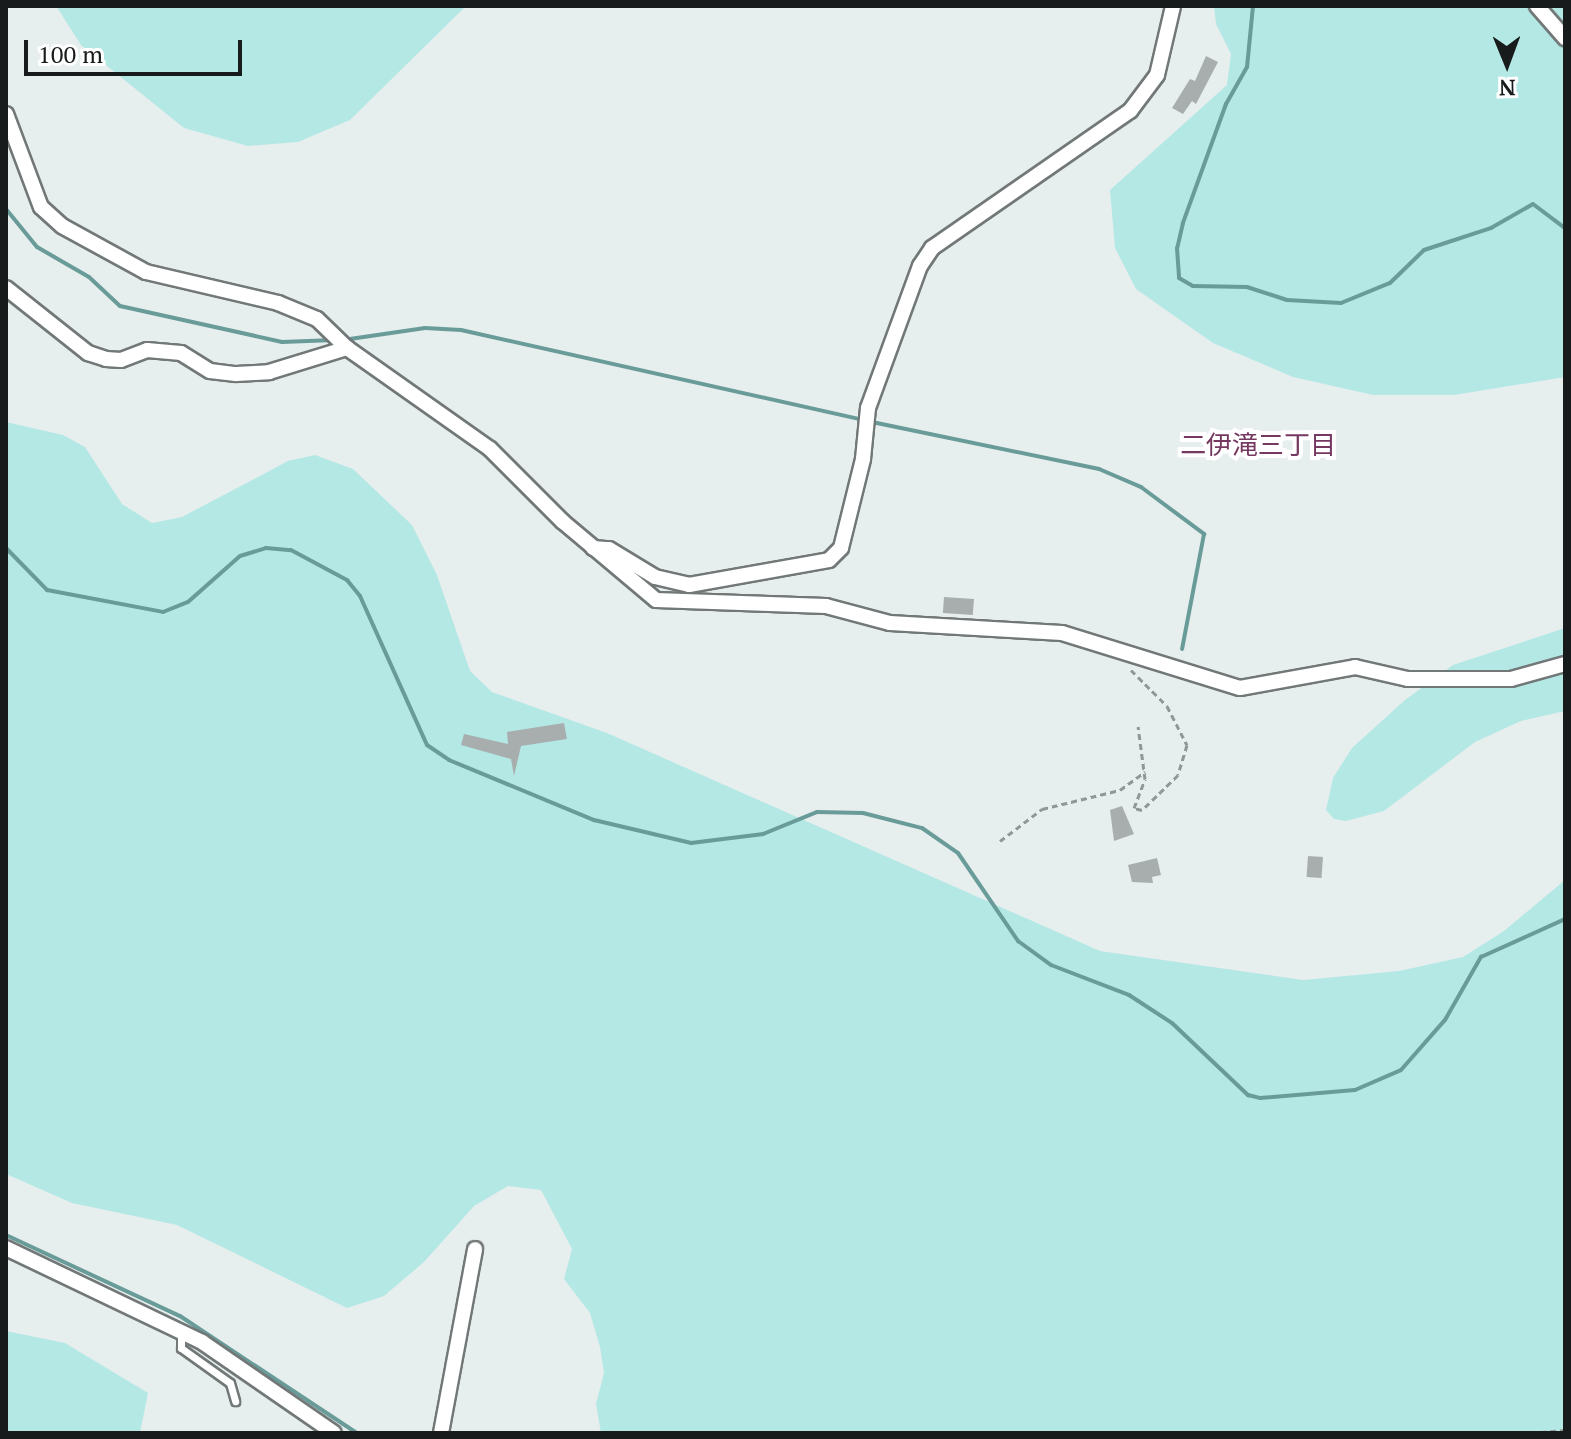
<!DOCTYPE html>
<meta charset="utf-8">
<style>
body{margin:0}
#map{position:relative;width:1571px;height:1439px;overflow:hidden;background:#e7eeee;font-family:"PT Serif","Noto Sans JP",serif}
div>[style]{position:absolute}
.green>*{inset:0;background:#b4e8e5}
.stream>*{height:4px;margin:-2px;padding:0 2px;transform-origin:2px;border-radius:2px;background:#699c99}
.building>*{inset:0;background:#a8aeae;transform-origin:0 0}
.path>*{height:3px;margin-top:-1.5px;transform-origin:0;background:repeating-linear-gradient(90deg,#919797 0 6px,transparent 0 10px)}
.roads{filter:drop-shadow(2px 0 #727878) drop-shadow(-2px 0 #727878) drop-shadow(0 2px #727878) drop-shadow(0 -2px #727878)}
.lane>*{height:7px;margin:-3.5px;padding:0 3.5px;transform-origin:3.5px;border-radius:3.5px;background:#fff}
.street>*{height:14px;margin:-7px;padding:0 7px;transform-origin:7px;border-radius:7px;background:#fff}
span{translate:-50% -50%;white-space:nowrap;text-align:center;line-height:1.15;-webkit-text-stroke:8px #fff;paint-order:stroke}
.neighbourhood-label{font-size:26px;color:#753860}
.frame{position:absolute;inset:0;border:8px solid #181b1b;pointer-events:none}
.north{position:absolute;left:1467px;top:24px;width:80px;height:80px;-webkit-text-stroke:6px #fff;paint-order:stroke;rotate:179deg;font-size:22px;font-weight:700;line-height:32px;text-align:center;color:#181b1b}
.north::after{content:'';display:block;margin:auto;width:28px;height:36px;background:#181b1b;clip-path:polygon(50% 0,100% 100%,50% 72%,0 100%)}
.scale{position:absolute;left:24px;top:40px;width:218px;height:36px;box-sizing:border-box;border:4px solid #181b1b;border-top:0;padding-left:10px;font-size:24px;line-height:28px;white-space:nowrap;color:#181b1b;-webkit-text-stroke:6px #fff;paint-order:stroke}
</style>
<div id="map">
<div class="green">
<div style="clip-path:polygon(56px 6px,466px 6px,350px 120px,298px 142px,248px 146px,184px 128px,81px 45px)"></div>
<div style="clip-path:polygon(1214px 6px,1565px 6px,1565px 377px,1454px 395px,1373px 395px,1293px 377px,1213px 343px,1136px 289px,1115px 248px,1110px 190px,1227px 85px,1231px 54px,1216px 24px)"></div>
<div style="clip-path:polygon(6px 422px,63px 435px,85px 447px,122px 504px,152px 523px,182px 517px,288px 461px,315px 455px,353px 469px,412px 525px,437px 575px,470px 671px,492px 692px,607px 733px,1100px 951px,1303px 980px,1399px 971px,1463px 957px,1504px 931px,1565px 880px,1565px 1431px,601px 1433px,596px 1404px,604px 1373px,600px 1347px,590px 1313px,564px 1279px,572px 1249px,541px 1190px,508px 1186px,474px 1206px,424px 1262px,384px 1296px,347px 1308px,177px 1225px,72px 1203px,6px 1174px)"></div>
<div style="clip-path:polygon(1565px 628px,1565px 711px,1521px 721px,1475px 742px,1384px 811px,1346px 821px,1334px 819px,1326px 810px,1333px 778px,1352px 748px,1405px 700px,1453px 665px)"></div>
<div style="clip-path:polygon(6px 1331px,65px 1343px,148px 1393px,140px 1433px,6px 1433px)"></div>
</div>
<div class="stream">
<div style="left:1253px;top:6px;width:61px;rotate:95.6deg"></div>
<div style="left:1247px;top:67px;width:43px;rotate:119.6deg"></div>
<div style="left:1226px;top:104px;width:127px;rotate:109.9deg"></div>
<div style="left:1183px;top:223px;width:26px;rotate:103deg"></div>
<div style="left:1177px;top:248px;width:30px;rotate:86deg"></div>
<div style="left:1179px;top:278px;width:16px;rotate:30deg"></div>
<div style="left:1193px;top:286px;width:54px;rotate:1.1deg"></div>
<div style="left:1247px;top:287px;width:42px;rotate:18deg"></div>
<div style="left:1287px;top:300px;width:54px;rotate:3.2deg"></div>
<div style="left:1341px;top:303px;width:53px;rotate:-22.2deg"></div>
<div style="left:1390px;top:283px;width:47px;rotate:-44.1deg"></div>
<div style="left:1424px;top:250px;width:71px;rotate:-18.2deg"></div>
<div style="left:1491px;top:228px;width:48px;rotate:-29.7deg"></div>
<div style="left:1533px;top:204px;width:40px;rotate:37deg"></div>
<div style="left:6px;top:209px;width:49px;rotate:50.8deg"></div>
<div style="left:37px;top:247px;width:60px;rotate:30deg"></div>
<div style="left:89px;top:277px;width:42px;rotate:43.1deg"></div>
<div style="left:120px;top:306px;width:166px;rotate:12.5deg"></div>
<div style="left:282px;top:342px;width:52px;rotate:-2.2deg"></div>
<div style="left:343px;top:340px;width:83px;rotate:-8.3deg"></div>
<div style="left:425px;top:328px;width:36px;rotate:3deg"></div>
<div style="left:461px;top:330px;width:412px;rotate:12.6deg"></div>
<div style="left:872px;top:422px;width:232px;rotate:11.7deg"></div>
<div style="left:1099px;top:469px;width:46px;rotate:23.2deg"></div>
<div style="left:1141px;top:487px;width:79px;rotate:36.7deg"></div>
<div style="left:1204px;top:534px;width:117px;rotate:100.8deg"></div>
<div style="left:6px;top:548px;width:59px;rotate:45.7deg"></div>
<div style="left:47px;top:590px;width:118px;rotate:10.7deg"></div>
<div style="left:163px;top:612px;width:27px;rotate:-22deg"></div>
<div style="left:188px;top:602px;width:69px;rotate:-41.5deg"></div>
<div style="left:240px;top:556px;width:27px;rotate:-17deg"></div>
<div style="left:266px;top:548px;width:25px;rotate:5deg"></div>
<div style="left:291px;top:550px;width:64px;rotate:28.2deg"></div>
<div style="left:347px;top:580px;width:21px;rotate:51deg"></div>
<div style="left:360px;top:596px;width:163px;rotate:65.8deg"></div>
<div style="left:427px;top:745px;width:27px;rotate:34deg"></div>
<div style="left:449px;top:760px;width:157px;rotate:22.5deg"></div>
<div style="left:594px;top:820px;width:100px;rotate:13.3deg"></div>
<div style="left:691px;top:843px;width:73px;rotate:-7.1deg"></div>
<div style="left:763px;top:834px;width:58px;rotate:-22.2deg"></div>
<div style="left:817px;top:812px;width:46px;rotate:1.2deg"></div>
<div style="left:863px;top:813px;width:61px;rotate:14.3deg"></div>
<div style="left:922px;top:828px;width:44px;rotate:34.8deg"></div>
<div style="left:958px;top:853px;width:107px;rotate:55.7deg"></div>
<div style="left:1018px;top:941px;width:41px;rotate:36deg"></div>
<div style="left:1051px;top:965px;width:84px;rotate:21deg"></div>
<div style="left:1129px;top:995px;width:51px;rotate:33.1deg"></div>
<div style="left:1172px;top:1023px;width:105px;rotate:43.5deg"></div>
<div style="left:1248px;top:1095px;width:12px;rotate:14deg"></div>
<div style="left:1260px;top:1098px;width:95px;rotate:-4.8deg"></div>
<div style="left:1355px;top:1090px;width:50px;rotate:-23.5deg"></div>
<div style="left:1401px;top:1070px;width:67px;rotate:-48.7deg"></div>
<div style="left:1445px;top:1020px;width:73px;rotate:-60.3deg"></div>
<div style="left:1481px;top:957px;width:92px;rotate:-24.3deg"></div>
<div style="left:6px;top:1235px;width:192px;rotate:25deg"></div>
<div style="left:180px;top:1316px;width:212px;rotate:33.5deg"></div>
</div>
<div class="building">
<div style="clip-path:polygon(1206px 56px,1218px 62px,1196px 104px,1192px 101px,1183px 114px,1172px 108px,1190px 79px,1195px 81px)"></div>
<div style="left:944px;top:597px;width:30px;height:16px;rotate:4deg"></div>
<div style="clip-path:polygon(564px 723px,567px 739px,521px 746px,514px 776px,511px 759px,461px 745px,464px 734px,508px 744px,507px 732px)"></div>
<div style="clip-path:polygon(1122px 806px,1134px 834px,1114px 841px,1110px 810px)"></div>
<div style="left:1308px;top:856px;width:15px;height:21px;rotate:4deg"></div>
<div style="clip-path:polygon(1157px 858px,1161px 875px,1152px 877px,1153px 883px,1132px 882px,1128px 865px)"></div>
</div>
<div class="path">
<div style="left:1131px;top:670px;width:51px;rotate:45deg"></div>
<div style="left:1167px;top:706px;width:44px;rotate:62.9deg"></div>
<div style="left:1187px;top:745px;width:31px;rotate:107deg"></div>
<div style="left:1178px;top:775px;width:50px;rotate:135.8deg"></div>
<div style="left:1142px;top:810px;width:8px;rotate:-166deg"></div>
<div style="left:1134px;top:808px;width:31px;rotate:-69deg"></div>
<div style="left:1145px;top:779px;width:53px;rotate:-97.5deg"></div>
<div style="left:1000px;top:841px;width:53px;rotate:-37.3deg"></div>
<div style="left:1042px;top:809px;width:80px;rotate:-13.7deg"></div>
<div style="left:1120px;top:790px;width:31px;rotate:-36deg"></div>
<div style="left:1530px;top:1433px;width:35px;rotate:-5deg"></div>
</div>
<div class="roads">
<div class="lane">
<div style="left:181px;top:1334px;width:14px;rotate:90deg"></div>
<div style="left:181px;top:1348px;width:60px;rotate:35.5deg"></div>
<div style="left:230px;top:1383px;width:19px;rotate:74deg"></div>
</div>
<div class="street">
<div style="left:1537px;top:6px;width:43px;rotate:48.8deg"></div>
<div style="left:6px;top:114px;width:99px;rotate:69.4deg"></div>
<div style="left:41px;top:207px;width:28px;rotate:42deg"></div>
<div style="left:62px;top:226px;width:96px;rotate:28.7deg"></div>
<div style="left:146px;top:272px;width:136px;rotate:13.2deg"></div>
<div style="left:278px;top:303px;width:42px;rotate:22.3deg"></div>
<div style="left:317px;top:319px;width:42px;rotate:44deg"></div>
<div style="left:347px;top:348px;width:175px;rotate:35.2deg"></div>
<div style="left:490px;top:449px;width:102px;rotate:45deg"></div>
<div style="left:562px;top:521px;width:123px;rotate:40deg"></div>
<div style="left:656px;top:600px;width:170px;rotate:2deg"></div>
<div style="left:826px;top:606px;width:66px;rotate:14.9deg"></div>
<div style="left:890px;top:623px;width:172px;rotate:3.3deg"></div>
<div style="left:1062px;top:633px;width:186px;rotate:17.2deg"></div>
<div style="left:1240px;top:688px;width:117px;rotate:-10.3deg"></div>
<div style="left:1355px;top:667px;width:54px;rotate:12.8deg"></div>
<div style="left:1408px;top:679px;width:103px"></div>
<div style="left:1511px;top:679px;width:56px;rotate:-15.5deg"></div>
<div style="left:6px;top:288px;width:105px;rotate:38.4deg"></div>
<div style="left:88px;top:353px;width:19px;rotate:18deg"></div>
<div style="left:106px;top:359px;width:15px;rotate:4deg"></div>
<div style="left:121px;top:360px;width:28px;rotate:-21deg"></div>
<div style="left:147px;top:350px;width:34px;rotate:5deg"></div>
<div style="left:181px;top:353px;width:34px;rotate:32deg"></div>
<div style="left:210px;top:371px;width:26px;rotate:7deg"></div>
<div style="left:236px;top:374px;width:33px;rotate:-3deg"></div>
<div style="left:269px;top:372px;width:82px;rotate:-17.1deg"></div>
<div style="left:593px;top:548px;width:16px;rotate:4deg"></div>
<div style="left:609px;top:549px;width:54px;rotate:31.3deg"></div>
<div style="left:655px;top:577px;width:35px;rotate:13deg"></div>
<div style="left:689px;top:585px;width:142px;rotate:-10.1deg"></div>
<div style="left:829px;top:560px;width:17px;rotate:-45deg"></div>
<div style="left:841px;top:548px;width:92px;rotate:-76.1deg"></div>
<div style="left:863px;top:459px;width:51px;rotate:-84.4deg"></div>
<div style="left:868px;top:408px;width:151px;rotate:-69.9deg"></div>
<div style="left:920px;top:266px;width:22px;rotate:-56deg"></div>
<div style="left:932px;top:248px;width:241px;rotate:-34.7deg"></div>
<div style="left:1130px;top:111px;width:45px;rotate:-53.1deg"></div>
<div style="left:1157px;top:75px;width:71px;rotate:-76.9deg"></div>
<div style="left:6px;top:1248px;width:217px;rotate:25.6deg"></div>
<div style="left:202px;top:1342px;width:160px;rotate:34.6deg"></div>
<div style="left:441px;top:1433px;width:187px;rotate:-79.5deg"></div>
</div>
</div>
<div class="neighbourhood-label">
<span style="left:1258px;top:445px">二伊滝三丁目</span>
</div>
<div class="frame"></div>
<div class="north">N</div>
<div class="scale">100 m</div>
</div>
